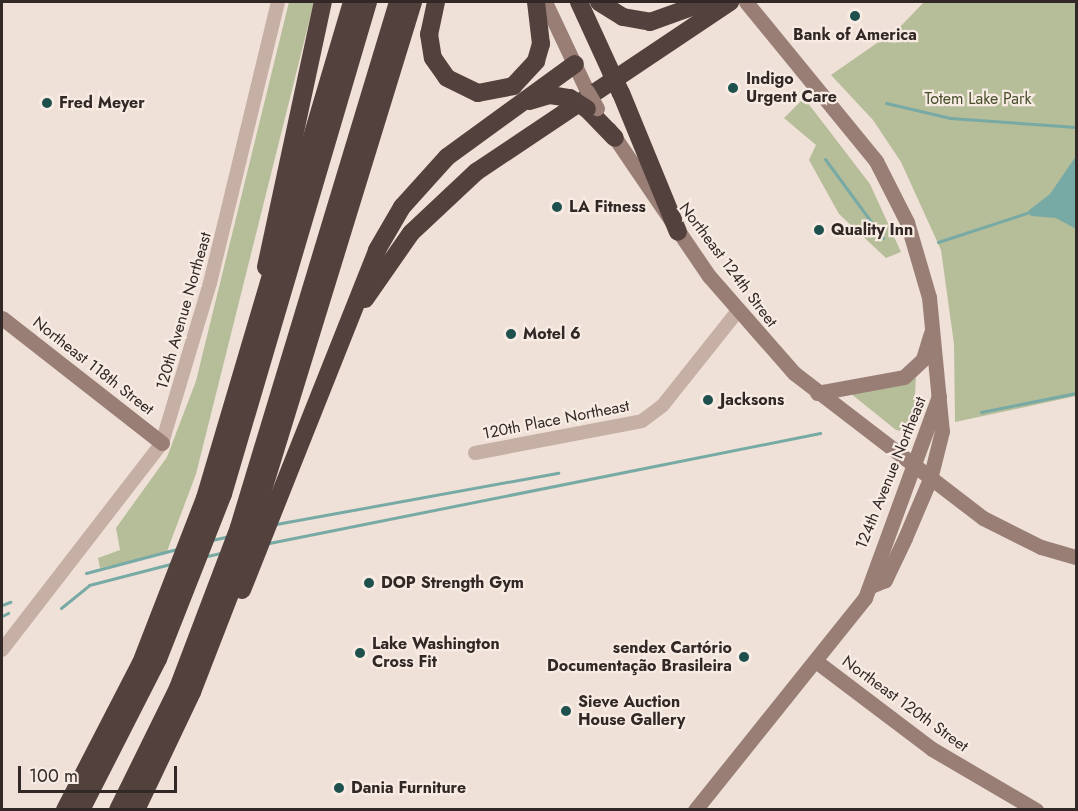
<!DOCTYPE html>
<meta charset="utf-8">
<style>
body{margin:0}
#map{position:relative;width:1078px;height:811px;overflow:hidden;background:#efe1d7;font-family:Jost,sans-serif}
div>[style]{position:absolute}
.green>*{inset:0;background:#b6bd99}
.water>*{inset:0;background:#78aaa5}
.stream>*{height:3px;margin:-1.5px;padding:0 1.5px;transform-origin:1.5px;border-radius:1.5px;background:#78aaa5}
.street>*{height:14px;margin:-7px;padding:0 7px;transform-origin:7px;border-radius:7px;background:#c6afa4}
.secondary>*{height:15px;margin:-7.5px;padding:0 7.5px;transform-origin:7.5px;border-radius:7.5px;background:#997e76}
.highway>*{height:18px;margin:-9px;padding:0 9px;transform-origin:9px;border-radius:9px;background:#53413d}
.secondary-bridge>*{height:15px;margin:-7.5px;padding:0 7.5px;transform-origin:7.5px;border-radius:7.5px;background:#997e76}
.highway-bridge>*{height:18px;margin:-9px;padding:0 9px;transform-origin:9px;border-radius:9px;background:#53413d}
.dots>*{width:16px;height:16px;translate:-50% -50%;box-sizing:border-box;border:3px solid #f7ebe3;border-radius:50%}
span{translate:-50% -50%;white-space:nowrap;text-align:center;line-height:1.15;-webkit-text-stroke:4.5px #f7ebe3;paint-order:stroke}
.poi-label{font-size:16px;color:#322825;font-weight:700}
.left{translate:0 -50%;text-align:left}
.right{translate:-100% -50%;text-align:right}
.park-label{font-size:16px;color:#474f2b}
.street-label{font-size:16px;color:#322825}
.frame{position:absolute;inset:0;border:3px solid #322825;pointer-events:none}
.scale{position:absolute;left:18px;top:766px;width:159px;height:27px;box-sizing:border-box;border:3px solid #322825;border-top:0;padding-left:8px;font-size:18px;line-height:21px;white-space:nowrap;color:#322825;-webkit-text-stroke:4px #f7ebe3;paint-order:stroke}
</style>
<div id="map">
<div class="green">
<div style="clip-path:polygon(289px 2px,314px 2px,196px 474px,166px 554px,100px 568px,98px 558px,120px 550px,116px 528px,167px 457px,196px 381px)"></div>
<div style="clip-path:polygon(924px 2px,1076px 2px,1076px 396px,955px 422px,954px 344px,941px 250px,901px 162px,873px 120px,831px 75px,900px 27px)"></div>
<div style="clip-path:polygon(804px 98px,870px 184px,901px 252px,886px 258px,839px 214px,809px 160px,816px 145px,784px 118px)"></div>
<div style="clip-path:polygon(916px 376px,913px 434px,896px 430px,850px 393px)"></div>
</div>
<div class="water">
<div style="clip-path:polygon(1076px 156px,1076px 229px,1056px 218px,1031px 216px,1028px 211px,1050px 194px)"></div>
</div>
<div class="stream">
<div style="left:886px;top:103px;width:66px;rotate:13.2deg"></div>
<div style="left:950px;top:118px;width:126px;rotate:4.1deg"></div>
<div style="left:825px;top:159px;width:98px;rotate:53.7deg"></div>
<div style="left:938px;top:242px;width:100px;rotate:-18.1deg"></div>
<div style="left:981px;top:412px;width:97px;rotate:-11.3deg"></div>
<div style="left:276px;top:524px;width:287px;rotate:-10.3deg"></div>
<div style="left:212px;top:540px;width:17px;rotate:-13deg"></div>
<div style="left:269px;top:543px;width:562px;rotate:-11.29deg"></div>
<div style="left:207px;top:556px;width:14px;rotate:-12deg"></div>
<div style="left:86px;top:573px;width:94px;rotate:-14.8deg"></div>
<div style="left:2px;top:605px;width:9px;rotate:-21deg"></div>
<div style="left:61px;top:608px;width:36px;rotate:-39deg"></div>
<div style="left:89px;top:585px;width:88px;rotate:-14.5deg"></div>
<div style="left:2px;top:616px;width:7px;rotate:-27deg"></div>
</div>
<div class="street">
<div style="left:475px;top:453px;width:170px;rotate:-10.8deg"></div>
<div style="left:642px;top:421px;width:26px;rotate:-37deg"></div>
<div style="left:663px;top:405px;width:119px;rotate:-51.5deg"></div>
<div style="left:2px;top:650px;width:262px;rotate:-52.3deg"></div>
<div style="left:162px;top:443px;width:167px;rotate:-73.3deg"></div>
<div style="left:210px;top:283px;width:289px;rotate:-76.4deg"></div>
</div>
<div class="secondary">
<div style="left:545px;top:2px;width:98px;rotate:64.7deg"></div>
<div style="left:746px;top:2px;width:205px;rotate:50.7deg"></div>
<div style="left:876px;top:161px;width:68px;rotate:63.1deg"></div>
<div style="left:907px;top:222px;width:78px;rotate:73.7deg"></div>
<div style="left:929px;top:297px;width:135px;rotate:84.5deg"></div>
<div style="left:942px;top:431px;width:49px;rotate:104deg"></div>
<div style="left:930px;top:479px;width:64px;rotate:113deg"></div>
<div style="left:905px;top:538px;width:47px;rotate:115.5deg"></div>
<div style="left:885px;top:580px;width:15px;rotate:157deg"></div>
<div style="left:609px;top:129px;width:178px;rotate:55.8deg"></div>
<div style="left:709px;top:276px;width:129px;rotate:48.8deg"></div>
<div style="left:794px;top:373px;width:238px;rotate:37.5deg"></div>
<div style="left:983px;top:518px;width:65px;rotate:26.6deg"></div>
<div style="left:1041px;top:547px;width:36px;rotate:16deg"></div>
<div style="left:2px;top:318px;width:203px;rotate:38deg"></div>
<div style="left:817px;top:393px;width:88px;rotate:-10.4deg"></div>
<div style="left:904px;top:377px;width:26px;rotate:-43deg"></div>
<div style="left:923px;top:359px;width:27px;rotate:-73deg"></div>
<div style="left:817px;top:662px;width:144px;rotate:37.1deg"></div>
<div style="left:932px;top:749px;width:121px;rotate:30.4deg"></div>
<div style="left:695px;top:810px;width:272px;rotate:-51.3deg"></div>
<div style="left:865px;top:598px;width:215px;rotate:-69.9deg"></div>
</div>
<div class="highway">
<div style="left:436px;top:2px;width:33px;rotate:102deg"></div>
<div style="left:429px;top:34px;width:24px;rotate:81deg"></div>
<div style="left:433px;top:58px;width:24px;rotate:55deg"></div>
<div style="left:447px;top:78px;width:34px;rotate:26deg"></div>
<div style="left:478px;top:93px;width:36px;rotate:-11deg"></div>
<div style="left:513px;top:86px;width:34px;rotate:-47deg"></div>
<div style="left:536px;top:61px;width:18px;rotate:-74deg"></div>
<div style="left:541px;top:44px;width:42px;rotate:-96.8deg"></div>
<div style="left:579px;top:2px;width:77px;rotate:65.4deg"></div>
<div style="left:599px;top:2px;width:28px;rotate:32deg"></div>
<div style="left:623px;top:17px;width:27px;rotate:10deg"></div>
<div style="left:650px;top:22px;width:59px;rotate:-19.7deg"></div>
<div style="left:621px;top:93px;width:150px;rotate:67.7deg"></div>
<div style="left:529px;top:101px;width:22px;rotate:-16deg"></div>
<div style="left:550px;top:95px;width:20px;rotate:9deg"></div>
<div style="left:587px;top:109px;width:40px;rotate:46deg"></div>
<div style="left:266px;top:267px;width:271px;rotate:-77.9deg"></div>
<div style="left:365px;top:299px;width:80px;rotate:-55.1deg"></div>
<div style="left:411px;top:233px;width:89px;rotate:-43.2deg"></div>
<div style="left:476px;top:172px;width:306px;rotate:-33.8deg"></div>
<div style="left:242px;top:590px;width:366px;rotate:-68.3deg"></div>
<div style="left:377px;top:250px;width:50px;rotate:-59.8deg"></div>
<div style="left:402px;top:207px;width:67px;rotate:-48deg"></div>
<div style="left:447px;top:157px;width:158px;rotate:-36deg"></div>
<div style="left:65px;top:810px;width:165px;rotate:-62.7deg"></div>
<div style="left:141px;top:663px;width:177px;rotate:-68.8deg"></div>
<div style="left:205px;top:498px;width:517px;rotate:-73.49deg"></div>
<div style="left:81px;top:810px;width:169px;rotate:-63deg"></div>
<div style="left:158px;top:659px;width:177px;rotate:-68.5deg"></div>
<div style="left:223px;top:494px;width:513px;rotate:-73.58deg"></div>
<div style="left:118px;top:810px;width:136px;rotate:-63.8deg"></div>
<div style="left:178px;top:688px;width:172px;rotate:-69.2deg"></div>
<div style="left:239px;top:527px;width:549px;rotate:-73.15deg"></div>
<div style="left:136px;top:810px;width:131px;rotate:-64.6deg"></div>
<div style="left:192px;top:692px;width:119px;rotate:-68.8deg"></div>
<div style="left:235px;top:581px;width:606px;rotate:-72.91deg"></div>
</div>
<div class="secondary-bridge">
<div style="left:587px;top:91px;width:20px;rotate:60deg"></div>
</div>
<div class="highway-bridge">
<div style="left:611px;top:72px;width:23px;rotate:65deg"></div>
<div style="left:570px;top:98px;width:20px;rotate:33deg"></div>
</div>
<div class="dots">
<div style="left:855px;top:16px;background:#1e514d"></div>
<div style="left:733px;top:88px;background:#1e514d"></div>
<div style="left:47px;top:103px;background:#1e514d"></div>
<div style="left:557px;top:207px;background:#1e514d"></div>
<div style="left:819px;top:230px;background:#1e514d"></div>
<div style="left:511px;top:334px;background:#1e514d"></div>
<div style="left:708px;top:400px;background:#1e514d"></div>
<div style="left:369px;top:583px;background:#1e514d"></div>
<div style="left:360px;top:653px;background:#1e514d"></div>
<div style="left:744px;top:657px;background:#1e514d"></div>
<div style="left:566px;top:711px;background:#1e514d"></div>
<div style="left:339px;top:788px;background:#1e514d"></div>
</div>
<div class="poi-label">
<span style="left:855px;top:35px">Bank of America</span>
<span class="left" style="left:746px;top:88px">Indigo<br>Urgent Care</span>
<span class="left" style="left:59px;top:103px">Fred Meyer</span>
<span class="left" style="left:569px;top:207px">LA Fitness</span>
<span class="left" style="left:831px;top:230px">Quality Inn</span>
<span class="left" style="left:523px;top:334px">Motel 6</span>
<span class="left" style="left:720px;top:400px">Jacksons</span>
<span class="left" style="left:381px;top:583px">DOP Strength Gym</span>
<span class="left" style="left:372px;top:653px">Lake Washington<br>Cross Fit</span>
<span class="right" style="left:732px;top:657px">sendex Cartório<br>Documentação Brasileira</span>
<span class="left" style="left:578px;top:711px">Sieve Auction<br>House Gallery</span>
<span class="left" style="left:351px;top:788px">Dania Furniture</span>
</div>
<div class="park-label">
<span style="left:978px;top:99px">Totem Lake Park</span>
</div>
<div class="street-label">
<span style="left:728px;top:265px;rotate:53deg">Northeast 124th Street</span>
<span style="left:184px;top:311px;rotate:-74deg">120th Avenue Northeast</span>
<span style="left:93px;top:366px;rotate:38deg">Northeast 118th Street</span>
<span style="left:556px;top:420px;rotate:-11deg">120th Place Northeast</span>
<span style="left:891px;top:473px;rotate:-68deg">124th Avenue Northeast</span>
<span style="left:905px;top:704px;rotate:36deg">Northeast 120th Street</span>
</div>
<div class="frame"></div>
<div class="scale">100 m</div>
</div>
